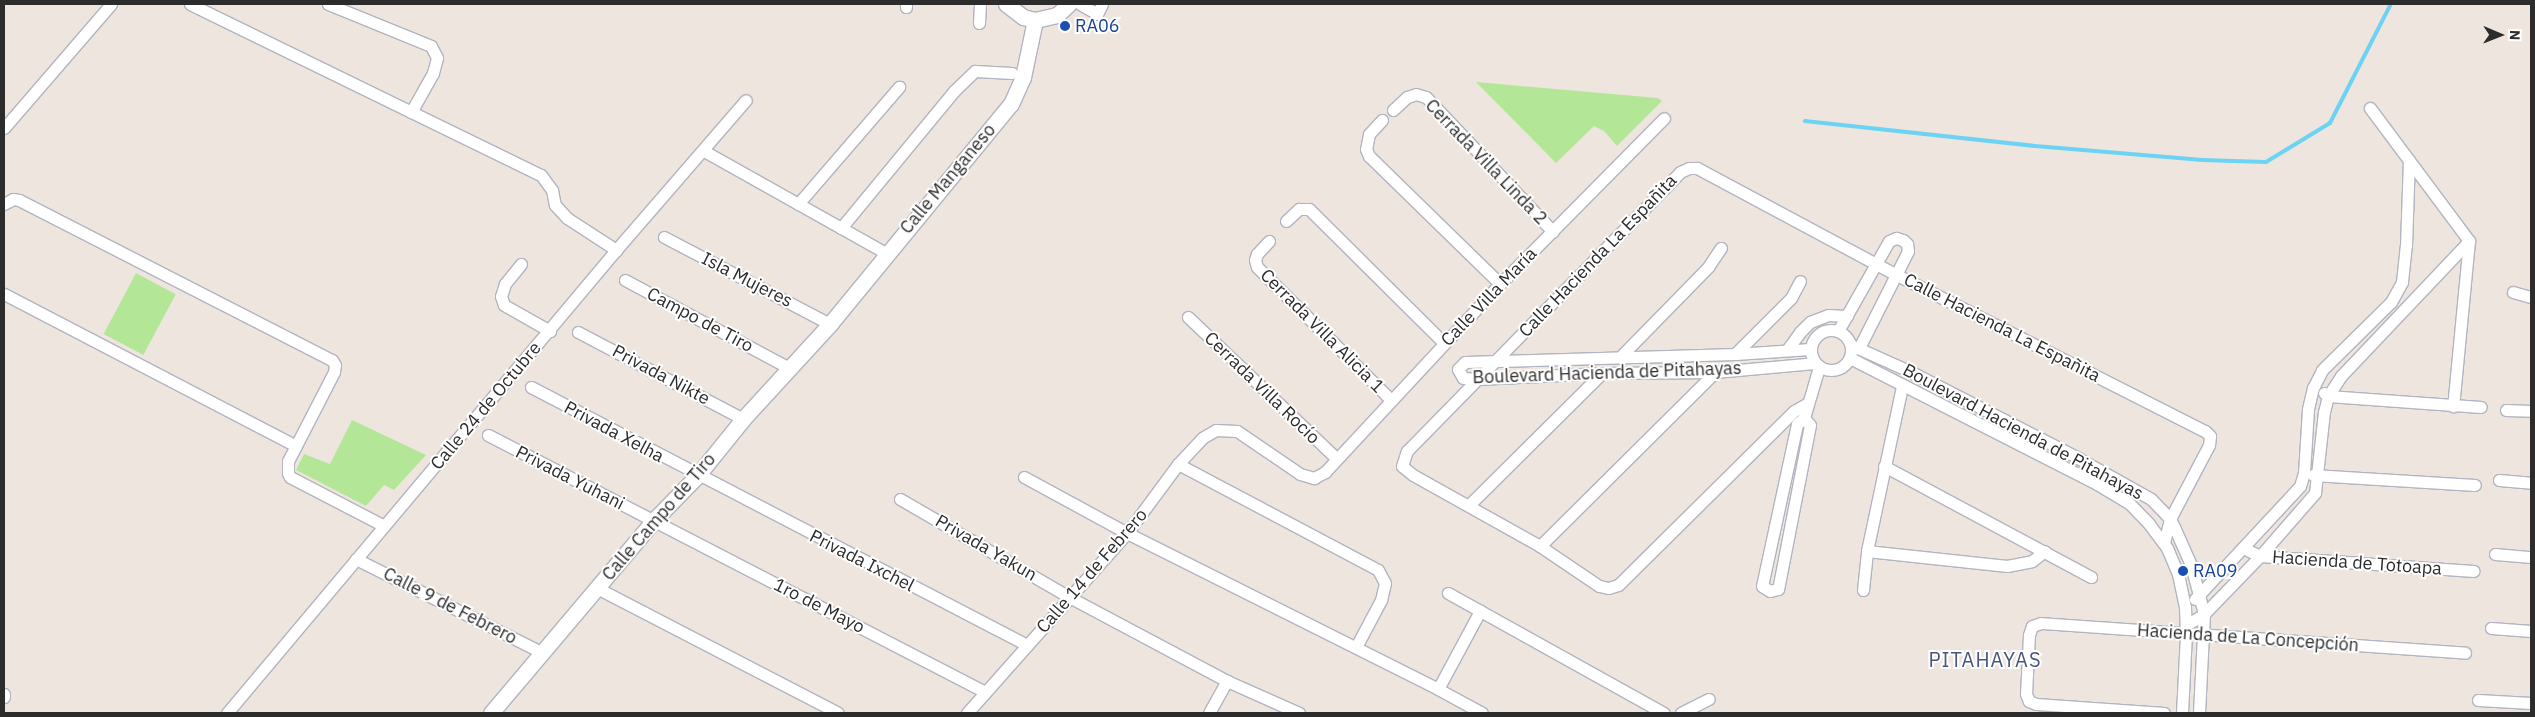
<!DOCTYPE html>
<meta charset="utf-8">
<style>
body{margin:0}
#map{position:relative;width:2535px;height:717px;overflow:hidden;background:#eee6de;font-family:"IBM Plex Sans",sans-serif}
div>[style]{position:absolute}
.green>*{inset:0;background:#b4e698;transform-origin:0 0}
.stream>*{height:4px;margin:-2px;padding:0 2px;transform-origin:2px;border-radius:2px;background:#6dd3f4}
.roads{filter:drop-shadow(1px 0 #b2b4c0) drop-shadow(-1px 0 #b2b4c0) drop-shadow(0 1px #b2b4c0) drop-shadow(0 -1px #b2b4c0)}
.minor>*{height:11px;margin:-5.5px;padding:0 5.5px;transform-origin:5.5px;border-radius:5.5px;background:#fff}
.minor>.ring{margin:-5.5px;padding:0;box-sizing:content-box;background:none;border:11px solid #fff;border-radius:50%}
.tertiary>*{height:15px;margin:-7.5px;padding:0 7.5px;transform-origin:7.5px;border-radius:7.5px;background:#fff}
.dots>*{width:14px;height:14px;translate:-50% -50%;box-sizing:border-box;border:2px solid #fff;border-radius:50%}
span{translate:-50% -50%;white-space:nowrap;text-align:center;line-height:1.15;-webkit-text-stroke:4px #fff;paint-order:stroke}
.transit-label{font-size:18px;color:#164399}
.left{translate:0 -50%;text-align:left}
.street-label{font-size:18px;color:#2c2c2c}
.quarter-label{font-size:20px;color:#4a547f;letter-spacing:1px}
.frame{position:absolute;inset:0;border:5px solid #2c2c2c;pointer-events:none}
.north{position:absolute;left:2475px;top:10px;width:50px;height:50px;-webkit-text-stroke:4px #fff;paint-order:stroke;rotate:91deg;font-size:14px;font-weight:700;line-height:20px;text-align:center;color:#2c2c2c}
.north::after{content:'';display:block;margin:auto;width:18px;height:22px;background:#2c2c2c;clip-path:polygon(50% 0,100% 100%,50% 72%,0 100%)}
</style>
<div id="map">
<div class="green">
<div style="clip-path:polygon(1476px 82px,1658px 98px,1662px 101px,1617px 146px,1604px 131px,1594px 126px,1556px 163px)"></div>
<div style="left:136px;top:273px;width:45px;height:69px;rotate:28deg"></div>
<div style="clip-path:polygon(352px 420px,426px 455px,394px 490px,384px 485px,366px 506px,296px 470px,304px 454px,330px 464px)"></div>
</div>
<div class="stream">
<div style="left:1805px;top:121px;width:231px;rotate:6.2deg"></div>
<div style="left:2035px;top:146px;width:168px;rotate:4.8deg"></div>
<div style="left:2202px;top:160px;width:64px;rotate:1.8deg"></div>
<div style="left:2266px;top:162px;width:75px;rotate:-31.4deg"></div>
<div style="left:2330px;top:123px;width:134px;rotate:-62.9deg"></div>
</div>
<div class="roads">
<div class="minor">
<div style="left:190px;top:4px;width:390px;rotate:26deg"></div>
<div style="left:541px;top:175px;width:19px;rotate:54deg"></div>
<div style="left:552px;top:190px;width:15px;rotate:79deg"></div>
<div style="left:555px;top:205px;width:18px;rotate:47deg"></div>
<div style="left:567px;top:218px;width:59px;rotate:33.1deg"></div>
<div style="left:328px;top:4px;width:111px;rotate:22.2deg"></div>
<div style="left:431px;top:46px;width:13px;rotate:63deg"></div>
<div style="left:437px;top:58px;width:16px;rotate:105deg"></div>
<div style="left:433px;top:73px;width:45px;rotate:119.4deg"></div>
<div style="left:1080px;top:4px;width:20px;rotate:30deg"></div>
<div style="left:1097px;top:14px;width:11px;rotate:-63deg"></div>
<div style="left:906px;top:7px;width:3px;rotate:-90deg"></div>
<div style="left:979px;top:23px;width:19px;rotate:-87deg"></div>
<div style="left:2370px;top:108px;width:166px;rotate:53.3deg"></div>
<div style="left:2469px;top:241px;width:166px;rotate:95.5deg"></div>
<div style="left:1393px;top:110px;width:19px;rotate:-43deg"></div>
<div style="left:1407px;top:97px;width:9px;rotate:-18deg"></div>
<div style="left:1416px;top:94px;width:10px;rotate:17deg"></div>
<div style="left:1426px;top:97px;width:185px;rotate:46.7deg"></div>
<div style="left:1382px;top:120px;width:19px;rotate:133deg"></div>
<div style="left:1369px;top:134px;width:15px;rotate:101deg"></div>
<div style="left:1366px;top:149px;width:8px;rotate:67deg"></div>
<div style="left:1369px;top:156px;width:183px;rotate:44.3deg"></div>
<div style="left:4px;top:128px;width:164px;rotate:-49.2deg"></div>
<div style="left:704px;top:151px;width:209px;rotate:29.3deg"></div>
<div style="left:4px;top:204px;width:10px;rotate:-29deg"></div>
<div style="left:13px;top:199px;width:6px;rotate:9deg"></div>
<div style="left:19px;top:200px;width:352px;rotate:27.1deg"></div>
<div style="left:332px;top:360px;width:6px;rotate:59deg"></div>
<div style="left:335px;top:365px;width:7px;rotate:98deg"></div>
<div style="left:334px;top:372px;width:100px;rotate:117.3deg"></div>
<div style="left:288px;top:461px;width:12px;rotate:90deg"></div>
<div style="left:288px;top:473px;width:4px;rotate:63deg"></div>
<div style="left:290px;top:477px;width:106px;rotate:27.5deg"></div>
<div style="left:798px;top:204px;width:155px;rotate:-49.2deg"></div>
<div style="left:1286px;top:221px;width:18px;rotate:-43deg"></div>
<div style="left:1299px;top:209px;width:10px"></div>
<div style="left:1309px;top:209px;width:190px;rotate:44.8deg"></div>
<div style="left:841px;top:228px;width:178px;rotate:-50.5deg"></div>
<div style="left:954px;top:91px;width:29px;rotate:-44deg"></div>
<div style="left:975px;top:71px;width:37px;rotate:3deg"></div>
<div style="left:664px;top:237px;width:187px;rotate:27.7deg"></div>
<div style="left:1269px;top:241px;width:18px;rotate:133deg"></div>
<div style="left:1257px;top:254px;width:6px;rotate:108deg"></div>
<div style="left:1255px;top:260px;width:7px;rotate:74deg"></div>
<div style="left:1257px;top:267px;width:189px;rotate:44.8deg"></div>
<div style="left:521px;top:264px;width:26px;rotate:129deg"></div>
<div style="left:505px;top:284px;width:13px;rotate:108deg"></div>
<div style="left:501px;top:296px;width:9px;rotate:72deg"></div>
<div style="left:504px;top:305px;width:53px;rotate:29.5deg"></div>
<div style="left:625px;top:280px;width:186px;rotate:28.2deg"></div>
<div style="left:2513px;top:292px;width:19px;rotate:16deg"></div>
<div style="left:4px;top:294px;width:329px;rotate:27.5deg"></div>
<div style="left:1188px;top:317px;width:204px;rotate:43.6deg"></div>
<div class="ring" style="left:1811px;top:330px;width:29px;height:29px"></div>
<div style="left:1838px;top:331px;width:103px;rotate:-60.5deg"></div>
<div style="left:1889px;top:241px;width:8px;rotate:-23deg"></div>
<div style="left:1896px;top:238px;width:7px;rotate:16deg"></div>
<div style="left:1903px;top:240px;width:6px;rotate:45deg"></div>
<div style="left:1907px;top:244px;width:7px;rotate:82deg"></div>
<div style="left:1908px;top:251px;width:109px;rotate:116.8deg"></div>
<div style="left:578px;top:332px;width:187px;rotate:27.8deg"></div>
<div style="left:1851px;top:345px;width:66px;rotate:24.2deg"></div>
<div style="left:1911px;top:372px;width:188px;rotate:27.2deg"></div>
<div style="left:2078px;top:458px;width:84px;rotate:29.3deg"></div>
<div style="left:2151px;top:499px;width:28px;rotate:46deg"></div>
<div style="left:2170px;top:519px;width:11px;rotate:63deg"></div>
<div style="left:2175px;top:529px;width:39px;rotate:66deg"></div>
<div style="left:2191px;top:565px;width:51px;rotate:75.1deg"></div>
<div style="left:2204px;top:614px;width:99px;rotate:92.9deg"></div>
<div style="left:1810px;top:349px;width:75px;rotate:176.2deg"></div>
<div style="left:1735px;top:354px;width:270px;rotate:178.3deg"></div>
<div style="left:1465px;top:362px;width:10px;rotate:135deg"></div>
<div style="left:1458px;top:369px;width:10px;rotate:61deg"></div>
<div style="left:1463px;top:378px;width:15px;rotate:4deg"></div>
<div style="left:1478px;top:379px;width:124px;rotate:-2.8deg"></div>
<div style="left:1602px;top:373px;width:113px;rotate:-0.5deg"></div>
<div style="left:1715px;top:372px;width:100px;rotate:-5.1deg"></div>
<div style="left:1787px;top:350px;width:22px;rotate:-54deg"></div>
<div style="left:1800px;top:332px;width:14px;rotate:-45deg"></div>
<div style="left:1810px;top:322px;width:19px;rotate:-21deg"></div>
<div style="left:1828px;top:315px;width:19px;rotate:3deg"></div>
<div style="left:1735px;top:354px;width:79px;rotate:-45deg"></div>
<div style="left:1791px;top:298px;width:19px;rotate:-62deg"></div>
<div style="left:1620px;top:357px;width:126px;rotate:-45.6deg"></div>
<div style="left:1708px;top:267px;width:23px;rotate:-56deg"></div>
<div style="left:1850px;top:358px;width:277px;rotate:27deg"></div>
<div style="left:2097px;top:484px;width:37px;rotate:31deg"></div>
<div style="left:2129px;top:503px;width:29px;rotate:46deg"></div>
<div style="left:2149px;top:524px;width:30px;rotate:53deg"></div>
<div style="left:2167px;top:548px;width:28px;rotate:67deg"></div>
<div style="left:2178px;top:574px;width:34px;rotate:78deg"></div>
<div style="left:2185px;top:607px;width:27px;rotate:88deg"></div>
<div style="left:2186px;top:634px;width:79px;rotate:92.9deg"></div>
<div style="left:531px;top:387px;width:559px;rotate:27.48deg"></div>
<div style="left:2324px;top:393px;width:5px;rotate:37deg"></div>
<div style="left:2328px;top:396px;width:153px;rotate:4.1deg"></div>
<div style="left:1808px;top:403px;width:16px;rotate:150deg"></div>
<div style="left:1794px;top:411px;width:247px;rotate:135.3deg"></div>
<div style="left:1618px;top:585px;width:10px;rotate:163deg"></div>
<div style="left:1608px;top:588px;width:9px;rotate:-167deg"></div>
<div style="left:1599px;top:586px;width:71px;rotate:-145.9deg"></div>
<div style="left:1540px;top:546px;width:145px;rotate:-150.8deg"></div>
<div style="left:1413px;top:475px;width:14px;rotate:-141deg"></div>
<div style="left:1402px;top:466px;width:16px;rotate:-72deg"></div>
<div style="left:1407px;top:451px;width:390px;rotate:-45.6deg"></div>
<div style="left:1680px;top:172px;width:10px;rotate:-24deg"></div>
<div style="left:1689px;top:168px;width:8px"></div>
<div style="left:1697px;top:168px;width:225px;rotate:28.2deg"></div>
<div style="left:1895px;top:274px;width:347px;rotate:26.9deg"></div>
<div style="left:2205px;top:431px;width:7px;rotate:45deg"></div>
<div style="left:2210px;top:436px;width:9px;rotate:96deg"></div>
<div style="left:2209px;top:445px;width:84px;rotate:117.8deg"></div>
<div style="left:2170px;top:519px;width:25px;rotate:104deg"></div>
<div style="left:2506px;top:410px;width:25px;rotate:2deg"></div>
<div style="left:1804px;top:418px;width:9px;rotate:49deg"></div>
<div style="left:1810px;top:425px;width:167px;rotate:101deg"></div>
<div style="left:1778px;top:589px;width:8px;rotate:166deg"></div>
<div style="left:1770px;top:591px;width:9px;rotate:-148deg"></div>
<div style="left:1762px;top:586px;width:166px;rotate:-77.8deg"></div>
<div style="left:1797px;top:424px;width:9px;rotate:-41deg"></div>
<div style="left:1804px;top:418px;width:53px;rotate:-73.6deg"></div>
<div style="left:488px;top:435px;width:560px;rotate:27.34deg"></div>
<div style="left:1178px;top:464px;width:226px;rotate:27.9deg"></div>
<div style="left:1378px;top:570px;width:15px;rotate:62deg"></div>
<div style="left:1385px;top:583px;width:17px;rotate:103deg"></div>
<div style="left:1381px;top:600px;width:53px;rotate:118deg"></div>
<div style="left:1884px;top:466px;width:235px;rotate:28.2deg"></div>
<div style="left:2313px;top:475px;width:162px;rotate:3.5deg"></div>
<div style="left:1024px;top:477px;width:117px;rotate:28.5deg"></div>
<div style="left:1127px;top:533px;width:348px;rotate:26.6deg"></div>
<div style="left:1438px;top:689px;width:50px;rotate:28.6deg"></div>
<div style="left:2499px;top:480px;width:32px;rotate:5deg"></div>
<div style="left:900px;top:499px;width:198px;rotate:30.1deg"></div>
<div style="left:1071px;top:598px;width:177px;rotate:28deg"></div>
<div style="left:1227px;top:681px;width:79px;rotate:24deg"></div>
<div style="left:1469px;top:505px;width:187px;rotate:-44.8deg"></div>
<div style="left:1540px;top:546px;width:247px;rotate:-44.8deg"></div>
<div style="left:2243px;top:548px;width:19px;rotate:25deg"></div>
<div style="left:2260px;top:556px;width:214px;rotate:4deg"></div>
<div style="left:1867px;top:551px;width:141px;rotate:6.1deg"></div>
<div style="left:2007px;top:566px;width:25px;rotate:-11deg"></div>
<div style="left:2032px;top:561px;width:16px;rotate:-38deg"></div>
<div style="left:2495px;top:554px;width:36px;rotate:5deg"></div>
<div style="left:356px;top:559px;width:209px;rotate:26.7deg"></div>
<div style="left:597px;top:588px;width:271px;rotate:27.4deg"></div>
<div style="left:1863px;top:590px;width:39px;rotate:-84deg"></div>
<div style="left:1867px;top:551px;width:169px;rotate:-78deg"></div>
<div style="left:1448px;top:593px;width:247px;rotate:29.1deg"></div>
<div style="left:2195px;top:599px;width:154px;rotate:-47.1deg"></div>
<div style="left:2300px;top:486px;width:14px;rotate:-73deg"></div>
<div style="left:2304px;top:473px;width:64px;rotate:-86.4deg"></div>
<div style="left:2308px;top:409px;width:22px;rotate:-77deg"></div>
<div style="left:2313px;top:388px;width:20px;rotate:-63deg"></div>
<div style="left:2322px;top:370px;width:97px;rotate:-44.6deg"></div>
<div style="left:2391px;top:302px;width:23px;rotate:-61deg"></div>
<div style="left:2402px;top:282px;width:37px;rotate:-84deg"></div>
<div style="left:2406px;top:245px;width:85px;rotate:-88deg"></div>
<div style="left:2186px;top:625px;width:21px;rotate:-31deg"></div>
<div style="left:2204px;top:614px;width:81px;rotate:-46deg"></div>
<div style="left:2260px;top:556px;width:84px;rotate:-48.9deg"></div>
<div style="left:2315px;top:493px;width:81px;rotate:-83.7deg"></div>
<div style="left:2324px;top:412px;width:16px;rotate:-76deg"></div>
<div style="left:2328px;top:396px;width:24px;rotate:-57deg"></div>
<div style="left:2341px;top:376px;width:186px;rotate:-46.5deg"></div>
<div style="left:2491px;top:628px;width:40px;rotate:4.3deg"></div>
<div style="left:1438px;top:689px;width:89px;rotate:-61.7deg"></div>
<div style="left:4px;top:694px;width:3px;rotate:90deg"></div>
<div style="left:2478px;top:700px;width:53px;rotate:3.2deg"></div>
<div style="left:227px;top:713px;width:605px;rotate:-49.96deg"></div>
<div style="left:616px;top:250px;width:198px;rotate:-49.1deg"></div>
<div style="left:967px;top:713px;width:241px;rotate:-48.4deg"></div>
<div style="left:1127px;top:533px;width:86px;rotate:-53.5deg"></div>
<div style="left:1178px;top:464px;width:35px;rotate:-47deg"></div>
<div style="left:1202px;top:438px;width:16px;rotate:-30deg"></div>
<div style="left:1216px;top:430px;width:21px;rotate:3deg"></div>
<div style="left:1237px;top:431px;width:76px;rotate:34.3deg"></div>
<div style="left:1300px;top:474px;width:15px;rotate:16deg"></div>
<div style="left:1314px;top:478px;width:13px;rotate:-29deg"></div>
<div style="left:1325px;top:472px;width:257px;rotate:-47.1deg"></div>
<div style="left:1500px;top:284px;width:233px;rotate:-45.3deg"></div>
<div style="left:1209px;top:713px;width:37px;rotate:-61deg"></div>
<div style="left:1681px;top:713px;width:31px;rotate:-27deg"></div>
<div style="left:2164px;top:713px;width:128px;rotate:-176deg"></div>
<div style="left:2036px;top:704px;width:8px;rotate:-157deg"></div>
<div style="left:2029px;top:701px;width:8px;rotate:-113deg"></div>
<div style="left:2026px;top:694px;width:59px;rotate:-87.1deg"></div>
<div style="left:2029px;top:635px;width:9px;rotate:-72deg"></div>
<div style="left:2032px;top:626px;width:9px;rotate:-18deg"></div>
<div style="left:2041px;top:623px;width:425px;rotate:4deg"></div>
</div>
<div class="tertiary">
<div style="left:1006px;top:4px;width:21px;rotate:37deg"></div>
<div style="left:1023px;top:17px;width:12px;rotate:14deg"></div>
<div style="left:1035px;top:20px;width:23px;rotate:-13deg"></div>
<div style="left:1057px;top:15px;width:16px;rotate:-43deg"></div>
<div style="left:491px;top:713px;width:251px;rotate:-49.8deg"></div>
<div style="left:653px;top:521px;width:63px;rotate:-45.6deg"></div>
<div style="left:697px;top:476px;width:73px;rotate:-51.1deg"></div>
<div style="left:743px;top:419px;width:129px;rotate:-47.5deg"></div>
<div style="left:830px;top:324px;width:285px;rotate:-50.6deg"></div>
<div style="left:1011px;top:104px;width:30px;rotate:-66deg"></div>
<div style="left:1023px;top:77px;width:58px;rotate:-78.1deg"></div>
</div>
</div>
<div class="dots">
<div style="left:1065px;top:26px;background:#1a4fb4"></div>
<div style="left:2183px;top:571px;background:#1a4fb4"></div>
</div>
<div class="transit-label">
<span class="left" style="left:1075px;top:26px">RA06</span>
<span class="left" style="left:2193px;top:571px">RA09</span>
</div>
<div class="street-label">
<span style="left:1486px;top:162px;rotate:46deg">Cerrada Villa Linda 2</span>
<span style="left:948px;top:179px;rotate:-50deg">Calle Manganeso</span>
<span style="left:1598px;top:256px;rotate:-46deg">Calle Hacienda La Españita</span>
<span style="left:747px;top:280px;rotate:27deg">Isla Mujeres</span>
<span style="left:1489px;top:297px;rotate:-46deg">Calle Villa María</span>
<span style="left:700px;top:320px;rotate:28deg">Campo de Tiro</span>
<span style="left:2002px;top:328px;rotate:27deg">Calle Hacienda La Españita</span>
<span style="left:1322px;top:331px;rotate:45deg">Cerrada Villa Alicia 1</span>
<span style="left:1607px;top:373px;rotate:-2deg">Boulevard Hacienda de Pitahayas</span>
<span style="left:661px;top:375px;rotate:28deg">Privada Nikte</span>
<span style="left:1262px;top:388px;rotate:44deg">Cerrada Villa Rocío</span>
<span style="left:486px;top:406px;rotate:-50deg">Calle 24 de Octubre</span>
<span style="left:614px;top:432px;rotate:28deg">Privada Xelha</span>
<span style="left:2023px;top:432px;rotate:28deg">Boulevard Hacienda de Pitahayas</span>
<span style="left:570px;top:478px;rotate:27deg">Privada Yuhani</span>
<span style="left:659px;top:517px;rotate:-49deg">Calle Campo de Tiro</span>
<span style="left:986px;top:548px;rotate:30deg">Privada Yakun</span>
<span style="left:862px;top:561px;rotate:27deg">Privada Ixchel</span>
<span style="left:2357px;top:563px;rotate:4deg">Hacienda de Totoapa</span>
<span style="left:1092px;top:571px;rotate:-49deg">Calle 14 de Febrero</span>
<span style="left:450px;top:606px;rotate:27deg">Calle 9 de Febrero</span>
<span style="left:819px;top:606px;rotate:27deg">1ro de Mayo</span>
<span style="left:2248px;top:638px;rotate:4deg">Hacienda de La Concepción</span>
</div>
<div class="quarter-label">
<span style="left:1985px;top:659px">PITAHAYAS</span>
</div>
<div class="frame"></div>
<div class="north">N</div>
</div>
